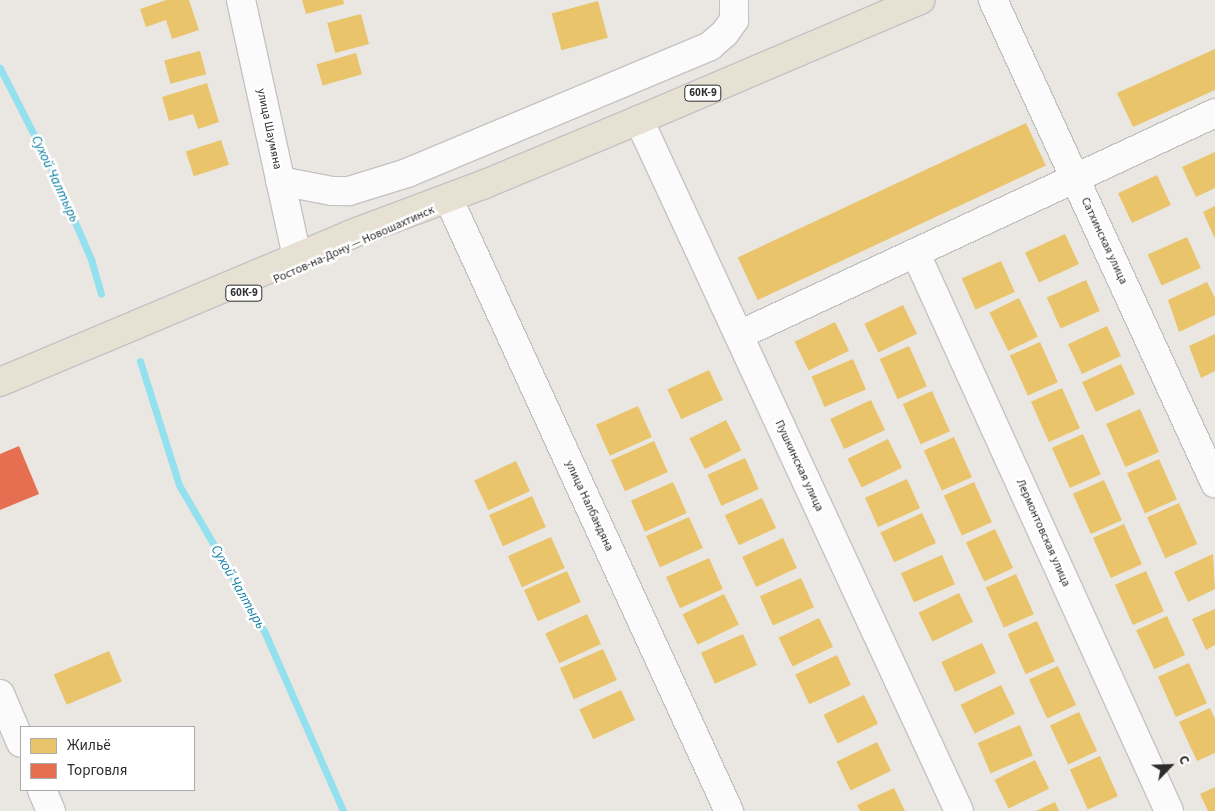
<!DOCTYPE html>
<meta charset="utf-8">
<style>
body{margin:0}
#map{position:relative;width:1215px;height:811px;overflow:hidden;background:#eae6e2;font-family:"Source Sans 3",sans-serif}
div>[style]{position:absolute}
.homes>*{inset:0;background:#e9c46a;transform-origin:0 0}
.shops>*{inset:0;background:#e76f51}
.stream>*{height:7px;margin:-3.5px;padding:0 3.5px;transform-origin:3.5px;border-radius:3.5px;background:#93e0ee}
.roads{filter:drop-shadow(1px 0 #c4c3c3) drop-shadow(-1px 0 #c4c3c3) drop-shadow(0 1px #c4c3c3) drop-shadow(0 -1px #c4c3c3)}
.minor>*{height:28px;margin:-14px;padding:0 14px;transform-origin:14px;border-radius:14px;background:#fcfbfb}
.major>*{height:28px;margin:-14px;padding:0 14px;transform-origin:14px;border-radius:14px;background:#e7e1d4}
span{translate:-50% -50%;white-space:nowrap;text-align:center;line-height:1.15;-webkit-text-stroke:5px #fff;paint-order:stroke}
.shield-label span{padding:1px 4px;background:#fff;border:1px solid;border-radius:4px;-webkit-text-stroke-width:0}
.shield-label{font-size:11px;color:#2c2c2c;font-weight:700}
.street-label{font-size:12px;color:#2c2c2c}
.water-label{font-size:14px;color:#097ea3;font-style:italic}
.legend{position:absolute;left:20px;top:726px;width:175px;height:65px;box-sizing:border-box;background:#fff;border:1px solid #ababab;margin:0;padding:6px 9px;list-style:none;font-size:15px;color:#2c2c2c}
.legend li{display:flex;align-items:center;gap:10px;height:25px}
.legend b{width:25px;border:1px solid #ababab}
.north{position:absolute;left:1145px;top:741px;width:50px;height:50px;-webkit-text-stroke:4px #fff;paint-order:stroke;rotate:66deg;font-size:14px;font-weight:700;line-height:20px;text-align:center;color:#2c2c2c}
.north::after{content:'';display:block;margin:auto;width:18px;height:22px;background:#2c2c2c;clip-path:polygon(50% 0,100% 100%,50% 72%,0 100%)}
</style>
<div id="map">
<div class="homes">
<div style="clip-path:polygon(166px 0,189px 0,199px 30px,172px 39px,166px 20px,146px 27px,140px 9px)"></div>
<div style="clip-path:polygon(302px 0,343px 0,344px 4px,306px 14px)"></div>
<div style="left:598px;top:1px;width:38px;height:48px;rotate:75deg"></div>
<div style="left:361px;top:14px;width:31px;height:35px;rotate:75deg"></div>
<div style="clip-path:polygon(1215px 49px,1215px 90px,1133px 127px,1117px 93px)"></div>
<div style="left:200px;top:51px;width:24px;height:37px;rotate:75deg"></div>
<div style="left:356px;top:53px;width:22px;height:41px;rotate:74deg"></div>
<div style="clip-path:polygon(207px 83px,219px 122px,198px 129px,193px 114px,169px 121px,162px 97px)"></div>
<div style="left:1026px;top:123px;width:47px;height:318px;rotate:65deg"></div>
<div style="left:221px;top:140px;width:26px;height:37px;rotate:72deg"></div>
<div style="clip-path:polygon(1215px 152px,1215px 188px,1196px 197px,1182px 167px)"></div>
<div style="left:1157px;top:175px;width:33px;height:43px;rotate:65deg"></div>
<div style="clip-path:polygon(1215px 206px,1215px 239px,1203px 212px)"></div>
<div style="left:1065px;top:234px;width:33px;height:44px;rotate:65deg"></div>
<div style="left:1187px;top:237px;width:34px;height:43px;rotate:66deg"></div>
<div style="left:1001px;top:261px;width:34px;height:43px;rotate:66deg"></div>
<div style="left:1086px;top:280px;width:34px;height:43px;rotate:66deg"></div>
<div style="clip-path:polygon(1207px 282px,1215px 298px,1215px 315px,1179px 332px,1168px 300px)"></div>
<div style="left:1019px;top:298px;width:43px;height:33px;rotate:64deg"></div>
<div style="left:903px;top:305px;width:32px;height:43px;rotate:64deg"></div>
<div style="left:835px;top:322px;width:32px;height:45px;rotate:64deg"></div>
<div style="left:1107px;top:326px;width:33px;height:43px;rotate:65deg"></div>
<div style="clip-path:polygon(1215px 334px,1215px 371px,1201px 378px,1189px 346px)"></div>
<div style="left:1040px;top:342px;width:44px;height:33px;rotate:66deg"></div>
<div style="left:909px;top:346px;width:44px;height:32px;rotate:66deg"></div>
<div style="left:853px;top:359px;width:33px;height:45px;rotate:67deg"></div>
<div style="left:1121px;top:364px;width:33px;height:43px;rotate:65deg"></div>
<div style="left:709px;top:370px;width:33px;height:46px;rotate:65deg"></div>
<div style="left:1062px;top:388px;width:44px;height:34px;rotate:66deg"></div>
<div style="left:932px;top:391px;width:44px;height:32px;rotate:66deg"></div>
<div style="left:871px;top:400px;width:33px;height:45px;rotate:65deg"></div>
<div style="left:638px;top:406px;width:34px;height:46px;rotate:66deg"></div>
<div style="left:1140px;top:409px;width:47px;height:37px;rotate:66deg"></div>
<div style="left:726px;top:420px;width:34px;height:41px;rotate:63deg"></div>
<div style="left:1083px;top:434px;width:44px;height:34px;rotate:66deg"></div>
<div style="left:954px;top:437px;width:44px;height:33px;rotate:66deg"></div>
<div style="left:888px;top:439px;width:32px;height:45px;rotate:64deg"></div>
<div style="left:654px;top:441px;width:34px;height:47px;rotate:66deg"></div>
<div style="left:745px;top:458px;width:34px;height:41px;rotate:66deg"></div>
<div style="left:1159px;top:459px;width:44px;height:35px;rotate:66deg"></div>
<div style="left:516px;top:461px;width:33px;height:46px;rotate:65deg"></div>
<div style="left:907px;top:479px;width:32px;height:46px;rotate:66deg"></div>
<div style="left:1104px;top:480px;width:44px;height:34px;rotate:66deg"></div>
<div style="left:673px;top:482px;width:34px;height:46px;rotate:66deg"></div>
<div style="left:974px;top:482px;width:44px;height:33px;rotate:66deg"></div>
<div style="left:532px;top:496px;width:34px;height:47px;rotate:66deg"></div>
<div style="left:762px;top:498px;width:33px;height:41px;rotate:65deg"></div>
<div style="left:1179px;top:503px;width:45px;height:35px;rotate:66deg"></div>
<div style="left:922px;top:513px;width:33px;height:46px;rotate:65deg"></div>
<div style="left:689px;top:517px;width:34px;height:47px;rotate:66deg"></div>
<div style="left:1124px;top:524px;width:44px;height:34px;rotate:66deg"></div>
<div style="left:995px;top:529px;width:43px;height:32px;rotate:65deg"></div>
<div style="left:551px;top:537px;width:34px;height:47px;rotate:66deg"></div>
<div style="left:783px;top:538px;width:33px;height:45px;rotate:65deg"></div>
<div style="clip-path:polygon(1213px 554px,1215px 589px,1188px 602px,1174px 572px)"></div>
<div style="left:942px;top:555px;width:32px;height:45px;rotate:66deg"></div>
<div style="left:709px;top:558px;width:34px;height:47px;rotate:66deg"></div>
<div style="left:567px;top:571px;width:34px;height:47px;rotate:66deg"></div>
<div style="left:1146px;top:571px;width:44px;height:34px;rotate:66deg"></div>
<div style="left:1016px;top:574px;width:44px;height:33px;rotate:66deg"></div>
<div style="left:801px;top:578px;width:32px;height:45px;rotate:66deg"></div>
<div style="left:959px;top:593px;width:32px;height:45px;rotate:64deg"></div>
<div style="left:724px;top:594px;width:34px;height:46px;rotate:64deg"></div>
<div style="clip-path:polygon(1215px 609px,1215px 645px,1206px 650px,1192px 619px)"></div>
<div style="left:587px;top:614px;width:33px;height:46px;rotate:65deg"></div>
<div style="left:1167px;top:616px;width:43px;height:34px;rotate:65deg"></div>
<div style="left:819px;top:618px;width:32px;height:45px;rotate:64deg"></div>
<div style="left:1037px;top:621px;width:44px;height:32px;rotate:66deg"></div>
<div style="left:743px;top:634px;width:34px;height:46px;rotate:66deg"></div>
<div style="left:982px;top:643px;width:33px;height:45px;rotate:65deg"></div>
<div style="left:603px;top:649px;width:34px;height:47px;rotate:66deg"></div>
<div style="left:109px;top:651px;width:33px;height:60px;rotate:67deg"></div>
<div style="left:837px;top:655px;width:33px;height:46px;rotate:65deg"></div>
<div style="left:1189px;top:663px;width:44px;height:34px;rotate:66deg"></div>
<div style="left:1058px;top:666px;width:43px;height:32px;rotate:65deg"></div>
<div style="left:1001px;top:685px;width:32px;height:45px;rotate:64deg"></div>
<div style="left:621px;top:690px;width:33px;height:46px;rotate:65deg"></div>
<div style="left:864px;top:695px;width:32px;height:45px;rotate:64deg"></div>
<div style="clip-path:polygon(1210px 708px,1215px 719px,1215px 753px,1197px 761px,1179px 722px)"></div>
<div style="left:1079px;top:712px;width:43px;height:32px;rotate:65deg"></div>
<div style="left:1020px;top:725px;width:33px;height:46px;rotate:67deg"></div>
<div style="left:877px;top:742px;width:32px;height:45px;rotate:64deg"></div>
<div style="left:1100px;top:756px;width:44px;height:33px;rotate:66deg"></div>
<div style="left:1035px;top:760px;width:32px;height:45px;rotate:64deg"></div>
<div style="clip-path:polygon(1215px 787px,1215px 811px,1208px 811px,1200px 794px)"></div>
<div style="clip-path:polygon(894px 788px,905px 811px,860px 811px,857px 805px)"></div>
<div style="clip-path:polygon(1055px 802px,1059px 811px,1036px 811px)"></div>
</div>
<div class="shops">
<div style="clip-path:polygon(19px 446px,39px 494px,0 510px,0 454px)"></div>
</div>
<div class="stream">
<div style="left:0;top:68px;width:121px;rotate:63deg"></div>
<div style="left:55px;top:176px;width:90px;rotate:66.6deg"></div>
<div style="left:91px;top:259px;width:36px;rotate:74deg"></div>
<div style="left:140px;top:361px;width:130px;rotate:72.5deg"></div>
<div style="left:179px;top:485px;width:171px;rotate:59.8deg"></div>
<div style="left:265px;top:633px;width:194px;rotate:66.3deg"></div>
</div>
<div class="roads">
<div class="minor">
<div style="left:241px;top:0;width:263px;rotate:77.7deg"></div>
<div style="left:993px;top:0;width:532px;rotate:65.32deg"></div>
<div style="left:639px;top:120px;width:761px;rotate:65.15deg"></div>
<div style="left:280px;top:181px;width:53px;rotate:10.9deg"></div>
<div style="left:332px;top:191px;width:17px"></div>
<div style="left:349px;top:191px;width:61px;rotate:-17.2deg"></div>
<div style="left:407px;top:173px;width:329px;rotate:-22.7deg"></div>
<div style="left:710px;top:46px;width:20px;rotate:-41deg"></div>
<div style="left:725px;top:33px;width:16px;rotate:-55deg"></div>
<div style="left:734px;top:20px;width:20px;rotate:-90deg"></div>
<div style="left:450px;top:202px;width:670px;rotate:65.39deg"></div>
<div style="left:916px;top:254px;width:612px;rotate:65.57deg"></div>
<div style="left:739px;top:335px;width:525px;rotate:-25deg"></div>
<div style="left:0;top:694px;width:53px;rotate:66.8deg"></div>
<div style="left:42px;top:790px;width:23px;rotate:67deg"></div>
</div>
<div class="major">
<div style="left:0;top:382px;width:379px;rotate:-22.8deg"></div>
<div style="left:349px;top:235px;width:145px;rotate:-20.6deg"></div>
<div style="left:485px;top:184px;width:167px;rotate:-22.6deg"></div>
<div style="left:639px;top:120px;width:306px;rotate:-23.1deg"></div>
</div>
</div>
<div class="shield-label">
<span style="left:703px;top:93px">60К-9</span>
<span style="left:244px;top:293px">60К-9</span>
</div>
<div class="street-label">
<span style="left:269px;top:129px;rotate:78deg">улица Шаумяна</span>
<span style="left:1104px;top:241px;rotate:65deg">Сатхинская улица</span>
<span style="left:354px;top:245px;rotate:-24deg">Ростов-на-Дону — Новошахтинск</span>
<span style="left:799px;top:466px;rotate:65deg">Пушкинская улица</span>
<span style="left:589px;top:506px;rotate:65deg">улица Налбандяна</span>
<span style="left:1043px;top:533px;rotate:66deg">Лермонтовская улица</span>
</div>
<div class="water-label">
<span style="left:55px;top:179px;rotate:65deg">Сухой Чалтырь</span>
<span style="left:238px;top:587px;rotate:60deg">Сухой Чалтырь</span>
</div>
<ul class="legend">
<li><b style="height:14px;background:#e9c46a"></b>Жильё</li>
<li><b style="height:14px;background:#e76f51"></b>Торговля</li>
</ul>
<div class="north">С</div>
</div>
